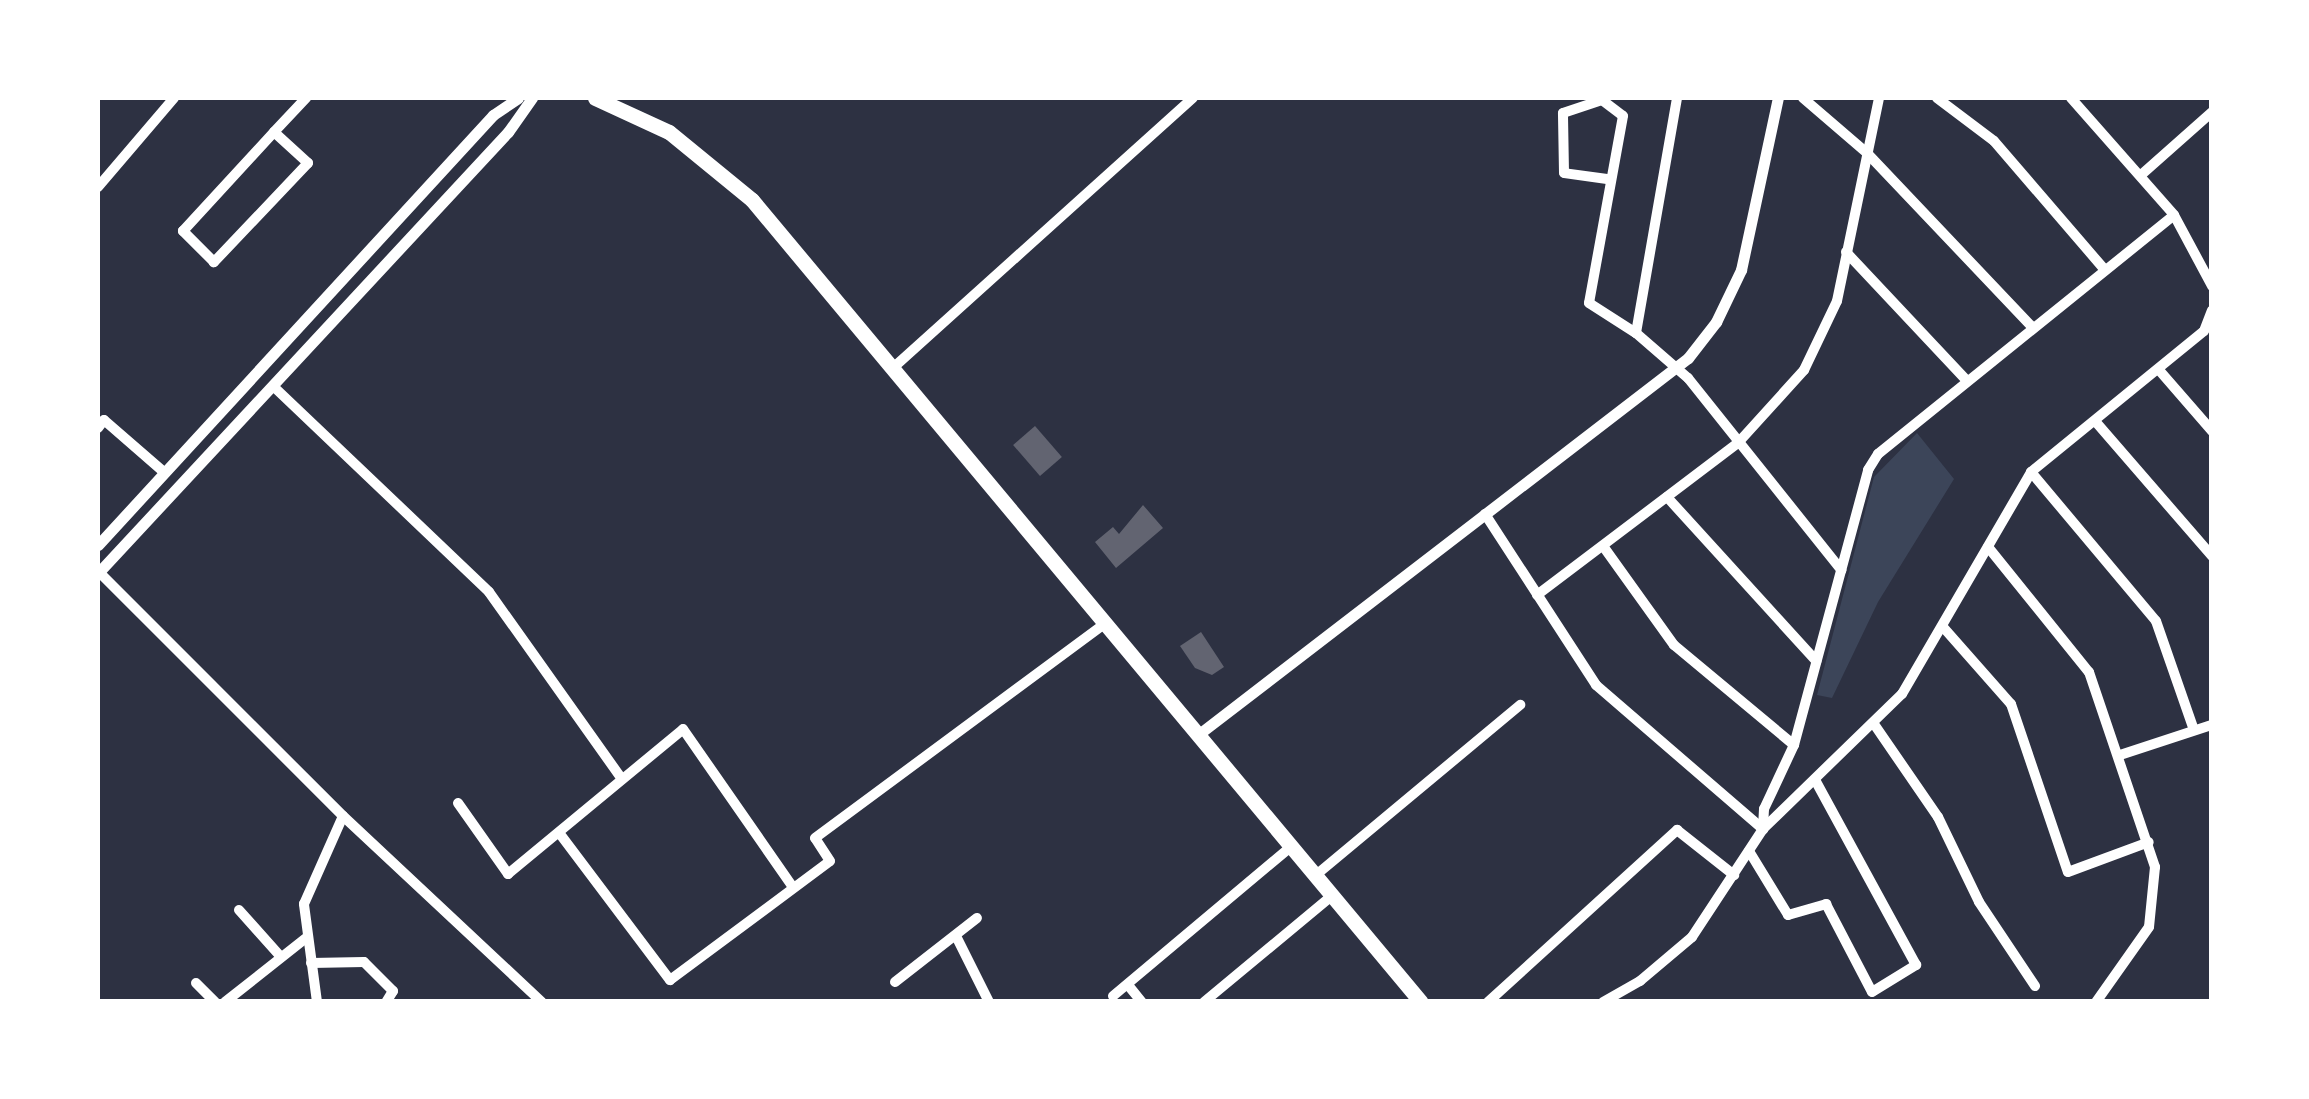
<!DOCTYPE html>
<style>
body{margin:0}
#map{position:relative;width:2309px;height:1099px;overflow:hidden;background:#2d3142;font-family:Lora,serif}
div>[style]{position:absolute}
.green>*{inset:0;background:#3c4559}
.building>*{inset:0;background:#626471;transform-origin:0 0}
.minor>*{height:10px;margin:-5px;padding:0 5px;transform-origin:5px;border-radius:5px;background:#fff}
.tertiary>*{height:11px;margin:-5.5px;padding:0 5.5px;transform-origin:5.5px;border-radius:5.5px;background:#fff}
.primary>*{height:15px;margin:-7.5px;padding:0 7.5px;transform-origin:7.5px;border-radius:7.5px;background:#fff}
span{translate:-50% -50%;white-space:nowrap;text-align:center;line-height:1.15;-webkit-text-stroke:10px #fff;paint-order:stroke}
.frame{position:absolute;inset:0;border:100px solid #fff;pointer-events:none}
</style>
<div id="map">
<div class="green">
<div style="clip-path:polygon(1917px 433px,1954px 479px,1878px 602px,1832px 698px,1817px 695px,1874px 477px)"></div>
</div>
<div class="building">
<div style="left:1035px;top:426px;width:41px;height:29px;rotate:49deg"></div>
<div style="clip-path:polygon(1143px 505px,1163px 528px,1116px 568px,1095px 542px,1113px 527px,1119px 534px)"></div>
<div style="clip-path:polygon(1201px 632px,1224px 667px,1212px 675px,1195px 668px,1180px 646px)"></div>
</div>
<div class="minor">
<div style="left:1803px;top:98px;width:84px;rotate:40.7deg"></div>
<div style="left:1867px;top:153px;width:241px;rotate:46.5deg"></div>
<div style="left:1937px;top:98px;width:71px;rotate:37deg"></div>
<div style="left:1994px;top:141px;width:170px;rotate:49.3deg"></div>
<div style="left:2071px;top:98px;width:156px;rotate:48.6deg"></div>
<div style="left:2174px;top:215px;width:81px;rotate:61.8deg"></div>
<div style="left:274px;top:132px;width:46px;rotate:42.4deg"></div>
<div style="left:308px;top:163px;width:137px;rotate:133.5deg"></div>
<div style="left:214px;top:262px;width:44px;rotate:-135deg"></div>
<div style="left:183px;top:231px;width:134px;rotate:-47.4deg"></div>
<div style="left:274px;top:132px;width:47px;rotate:-46.7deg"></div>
<div style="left:2141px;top:175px;width:95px;rotate:-41.6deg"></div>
<div style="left:1607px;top:179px;width:43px;rotate:-172.1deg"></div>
<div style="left:1564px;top:173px;width:60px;rotate:-91deg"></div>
<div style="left:1563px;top:113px;width:41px;rotate:-18.4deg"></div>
<div style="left:1602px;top:100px;width:26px;rotate:37deg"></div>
<div style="left:1623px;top:116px;width:190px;rotate:100.3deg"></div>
<div style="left:1589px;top:303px;width:56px;rotate:32.6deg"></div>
<div style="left:1636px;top:333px;width:69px;rotate:40.9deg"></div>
<div style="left:1688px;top:378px;width:246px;rotate:51.4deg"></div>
<div style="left:98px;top:187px;width:117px;rotate:-49.5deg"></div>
<div style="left:1846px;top:252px;width:177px;rotate:46.8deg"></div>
<div style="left:1636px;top:333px;width:239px;rotate:-80.1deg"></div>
<div style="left:894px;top:367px;width:402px;rotate:-42deg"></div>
<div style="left:2159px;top:370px;width:81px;rotate:49deg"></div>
<div style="left:273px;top:386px;width:298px;rotate:43.6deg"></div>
<div style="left:489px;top:592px;width:228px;rotate:54.6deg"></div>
<div style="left:2095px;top:421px;width:179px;rotate:49.1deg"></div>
<div style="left:98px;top:428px;width:10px;rotate:-53deg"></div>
<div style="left:104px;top:420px;width:81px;rotate:41deg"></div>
<div style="left:2031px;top:472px;width:194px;rotate:50deg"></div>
<div style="left:2156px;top:621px;width:115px;rotate:70.8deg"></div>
<div style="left:1667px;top:497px;width:222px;rotate:47.7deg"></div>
<div style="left:1485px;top:514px;width:204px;rotate:57deg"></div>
<div style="left:1596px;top:685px;width:221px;rotate:40.8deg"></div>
<div style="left:1603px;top:546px;width:122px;rotate:54.4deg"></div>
<div style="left:1674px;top:645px;width:156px;rotate:39.8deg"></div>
<div style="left:1988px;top:547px;width:161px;rotate:51.1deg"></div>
<div style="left:2089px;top:672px;width:206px;rotate:71.3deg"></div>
<div style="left:2155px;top:867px;width:60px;rotate:95.7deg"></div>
<div style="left:2149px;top:927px;width:92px;rotate:125.2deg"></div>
<div style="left:98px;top:571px;width:346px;rotate:45deg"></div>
<div style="left:343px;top:816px;width:272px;rotate:43.1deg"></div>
<div style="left:1537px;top:595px;width:251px;rotate:-37.1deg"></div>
<div style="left:1737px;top:444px;width:100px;rotate:-47.8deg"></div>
<div style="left:1804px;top:370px;width:76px;rotate:-64.4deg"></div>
<div style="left:1837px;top:301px;width:207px;rotate:-78.3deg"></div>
<div style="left:1943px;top:627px;width:103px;rotate:48.6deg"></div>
<div style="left:2011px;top:704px;width:177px;rotate:71.3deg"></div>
<div style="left:2068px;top:872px;width:86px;rotate:-20.3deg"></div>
<div style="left:1874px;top:724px;width:113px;rotate:55.5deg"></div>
<div style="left:1938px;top:817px;width:94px;rotate:64.2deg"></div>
<div style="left:1979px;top:902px;width:101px;rotate:56.3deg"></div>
<div style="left:2120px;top:755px;width:97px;rotate:-18.1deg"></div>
<div style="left:458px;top:803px;width:87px;rotate:54.8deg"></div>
<div style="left:508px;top:874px;width:227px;rotate:-39.6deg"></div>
<div style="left:683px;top:729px;width:193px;rotate:55.2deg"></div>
<div style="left:1763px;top:828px;width:19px;rotate:-87deg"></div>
<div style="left:1764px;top:809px;width:71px;rotate:-64.9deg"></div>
<div style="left:1794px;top:745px;width:285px;rotate:-74.9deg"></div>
<div style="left:1868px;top:470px;width:19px;rotate:-58deg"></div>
<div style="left:1878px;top:454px;width:380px;rotate:-38.9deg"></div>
<div style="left:560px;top:834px;width:183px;rotate:53deg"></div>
<div style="left:670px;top:980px;width:199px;rotate:-36.6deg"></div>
<div style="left:830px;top:861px;width:27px;rotate:-123deg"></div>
<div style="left:815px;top:838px;width:362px;rotate:-36.5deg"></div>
<div style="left:1749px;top:851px;width:75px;rotate:58.6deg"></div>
<div style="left:1788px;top:915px;width:40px;rotate:-16deg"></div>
<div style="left:1826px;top:904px;width:99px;rotate:62.4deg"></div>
<div style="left:1872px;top:992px;width:52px;rotate:-31.5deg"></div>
<div style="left:1916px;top:965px;width:211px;rotate:-118.6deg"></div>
<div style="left:1316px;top:875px;width:266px;rotate:-39.8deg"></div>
<div style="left:239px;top:910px;width:63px;rotate:48.2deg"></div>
<div style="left:956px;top:936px;width:74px;rotate:63.4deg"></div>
<div style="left:311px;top:963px;width:53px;rotate:-1.1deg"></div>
<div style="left:364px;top:962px;width:41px;rotate:45deg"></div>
<div style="left:393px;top:991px;width:13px;rotate:122deg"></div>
<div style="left:895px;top:982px;width:104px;rotate:-38deg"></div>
<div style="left:196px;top:983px;width:27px;rotate:45deg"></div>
<div style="left:1128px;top:985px;width:22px;rotate:51deg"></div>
<div style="left:1113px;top:996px;width:234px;rotate:-40deg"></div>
<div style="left:225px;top:1002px;width:103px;rotate:-38.3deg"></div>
<div style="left:317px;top:1002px;width:99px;rotate:-97.6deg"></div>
<div style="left:304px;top:904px;width:96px;rotate:-66.1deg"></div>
<div style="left:1204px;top:1002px;width:168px;rotate:-39.7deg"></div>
<div style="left:1488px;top:1002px;width:256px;rotate:-42.3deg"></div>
<div style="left:1677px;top:830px;width:73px;rotate:38.3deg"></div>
<div style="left:1603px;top:1002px;width:43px;rotate:-29.6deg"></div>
<div style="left:1640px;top:981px;width:68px;rotate:-40.2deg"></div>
<div style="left:1692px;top:937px;width:129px;rotate:-56.7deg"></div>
<div style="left:1763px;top:829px;width:194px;rotate:-44.2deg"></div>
<div style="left:1902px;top:694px;width:257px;rotate:-59.8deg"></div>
<div style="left:2031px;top:472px;width:223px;rotate:-39.2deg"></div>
<div style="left:2204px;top:331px;width:22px;rotate:-69deg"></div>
</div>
<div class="tertiary">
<div style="left:98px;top:545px;width:584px;rotate:-47.43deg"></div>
<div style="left:493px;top:115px;width:30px;rotate:-34deg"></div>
<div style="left:98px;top:573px;width:602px;rotate:-47.09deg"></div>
<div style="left:508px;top:132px;width:42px;rotate:-54.8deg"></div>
<div style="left:1199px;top:734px;width:617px;rotate:-37.56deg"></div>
<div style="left:1688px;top:358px;width:46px;rotate:-52.1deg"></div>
<div style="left:1716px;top:322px;width:58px;rotate:-64.3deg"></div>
<div style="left:1741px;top:270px;width:176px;rotate:-77.9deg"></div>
</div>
<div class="primary">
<div style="left:595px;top:98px;width:81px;rotate:24.7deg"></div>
<div style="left:669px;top:132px;width:107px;rotate:39.3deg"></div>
<div style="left:752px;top:200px;width:1044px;rotate:50.17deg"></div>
</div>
<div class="frame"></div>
</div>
